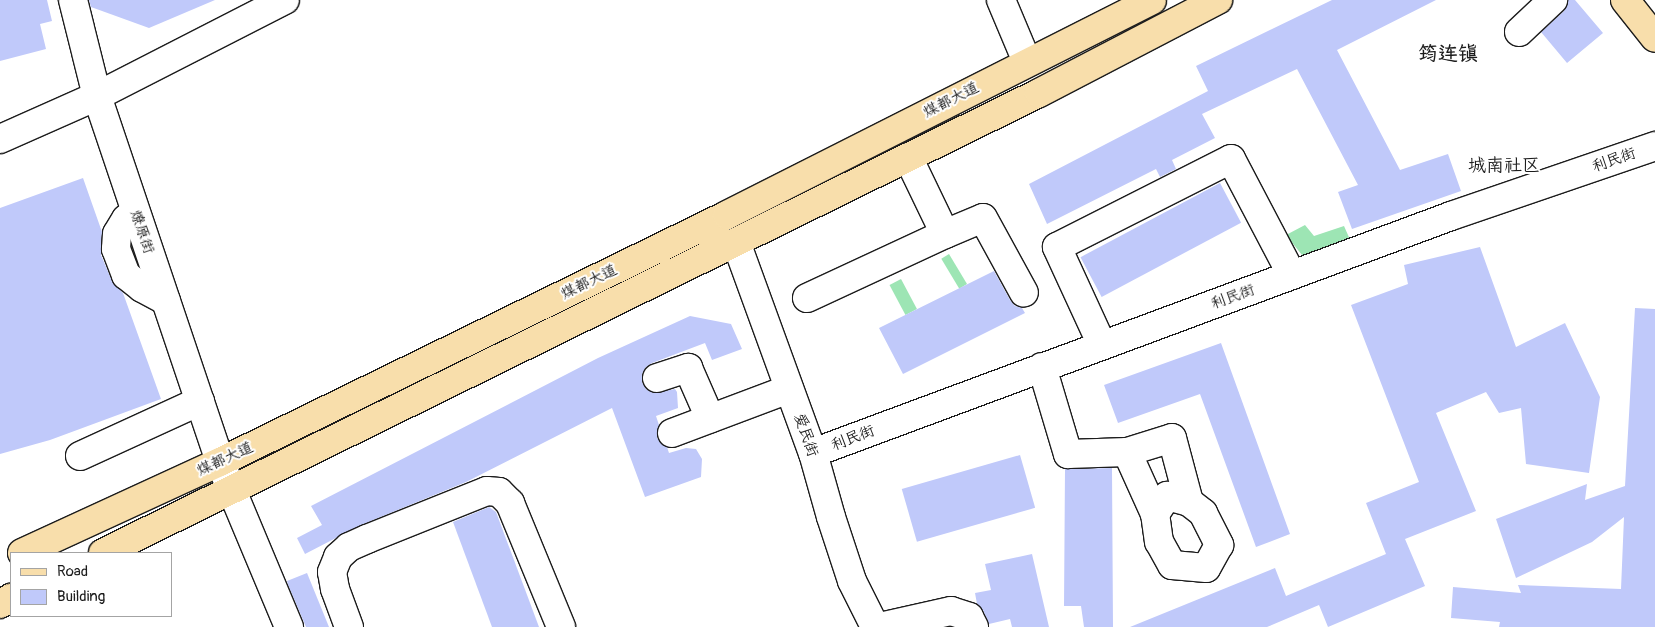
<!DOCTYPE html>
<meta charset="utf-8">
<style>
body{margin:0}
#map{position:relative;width:1655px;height:627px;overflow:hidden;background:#fff;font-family:Pangolin,"LXGW WenKai TC",sans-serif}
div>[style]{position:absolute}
.green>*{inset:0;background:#9de5b4;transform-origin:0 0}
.building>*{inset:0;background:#c0c9fa;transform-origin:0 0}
.roads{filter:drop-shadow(1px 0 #1c1c1c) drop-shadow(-1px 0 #1c1c1c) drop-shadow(0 1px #1c1c1c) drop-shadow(0 -1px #1c1c1c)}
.minor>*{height:28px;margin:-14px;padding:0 14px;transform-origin:14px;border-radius:14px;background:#fff}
.major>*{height:28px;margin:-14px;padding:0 14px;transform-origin:14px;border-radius:14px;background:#f8deab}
span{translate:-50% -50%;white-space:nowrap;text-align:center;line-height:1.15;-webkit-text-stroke:4px #fff;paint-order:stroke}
.street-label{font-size:15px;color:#1c1c1c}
.quarter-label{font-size:18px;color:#1c1c1c}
.district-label{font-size:20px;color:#1c1c1c;font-weight:700}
.legend{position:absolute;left:10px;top:552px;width:162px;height:65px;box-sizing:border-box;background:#fff;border:1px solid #a4a4a4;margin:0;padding:6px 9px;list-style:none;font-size:15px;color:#1c1c1c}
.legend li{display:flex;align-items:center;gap:10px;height:25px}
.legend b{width:25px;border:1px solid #a4a4a4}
</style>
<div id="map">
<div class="green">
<div style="clip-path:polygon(1305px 225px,1314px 236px,1344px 226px,1352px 244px,1306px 260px,1286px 235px)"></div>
<div style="left:949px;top:254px;width:35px;height:9px;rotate:59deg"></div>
<div style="left:901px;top:279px;width:34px;height:13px;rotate:62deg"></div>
</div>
<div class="building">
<div style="clip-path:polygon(0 0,47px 0,52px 21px,40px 24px,46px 49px,0 61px)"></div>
<div style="clip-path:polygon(89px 0,215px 0,149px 28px,91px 7px)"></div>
<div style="clip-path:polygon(1332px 0,1436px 0,1337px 50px,1400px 170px,1448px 154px,1461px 191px,1352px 229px,1338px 192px,1358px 185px,1297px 69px,1202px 114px,1215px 138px,1172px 160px,1176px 169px,1160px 177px,1156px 169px,1047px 224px,1029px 184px,1208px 91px,1196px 66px)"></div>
<div style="clip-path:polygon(1568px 0,1575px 0,1603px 33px,1567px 63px,1541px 32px,1564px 11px)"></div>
<div style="clip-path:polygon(83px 178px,102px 232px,101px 255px,112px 281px,123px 293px,161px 399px,50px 440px,0 454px,0 208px)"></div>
<div style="left:1220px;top:183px;width:45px;height:158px;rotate:62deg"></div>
<div style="clip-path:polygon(1480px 247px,1516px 347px,1565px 323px,1600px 397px,1589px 473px,1526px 464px,1521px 408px,1499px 413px,1486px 392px,1436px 413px,1476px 511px,1405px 539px,1425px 586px,1328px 627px,1319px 605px,1267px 627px,1130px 627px,1275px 568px,1286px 596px,1386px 554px,1366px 503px,1419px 482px,1351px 305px,1408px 284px,1404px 265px)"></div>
<div style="clip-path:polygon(994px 271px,1010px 300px,1015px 306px,1022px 308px,1025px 313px,903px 374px,879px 328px)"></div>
<div style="clip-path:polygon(1635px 308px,1655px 309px,1655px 627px,1499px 627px,1500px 622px,1451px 618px,1453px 587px,1521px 593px,1518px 585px,1621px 589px,1624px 517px,1592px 542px,1516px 578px,1496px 519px,1587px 484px,1585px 500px,1625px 486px)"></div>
<div style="clip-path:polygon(690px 316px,731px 324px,742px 349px,712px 360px,705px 343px,652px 363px,646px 367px,642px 374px,642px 382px,646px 389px,653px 393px,675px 389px,677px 392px,678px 408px,656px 416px,659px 425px,657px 438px,667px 447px,669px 453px,686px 448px,696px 449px,702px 459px,701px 477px,645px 497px,612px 408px,466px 482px,361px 525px,305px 554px,297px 538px,322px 525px,311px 506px,598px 358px)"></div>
<div style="clip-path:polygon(1221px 343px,1290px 534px,1256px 547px,1200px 394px,1118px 423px,1104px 385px)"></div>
<div style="left:1020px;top:455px;width:55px;height:123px;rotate:74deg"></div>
<div style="clip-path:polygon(1112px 468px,1113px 627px,1084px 627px,1081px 606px,1064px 606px,1065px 469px)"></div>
<div style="clip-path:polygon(489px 507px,496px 512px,539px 627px,492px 627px,453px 522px)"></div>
<div style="clip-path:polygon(1032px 554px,1049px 627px,1012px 627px,1010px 619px,989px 624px,983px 610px,977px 604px,975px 593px,991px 590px,985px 564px)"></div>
<div style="clip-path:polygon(307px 573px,329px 627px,306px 627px,288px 585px,287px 581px)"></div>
</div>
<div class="roads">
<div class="minor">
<div style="left:73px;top:0;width:99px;rotate:76deg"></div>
<div style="left:97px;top:96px;width:386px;rotate:71.4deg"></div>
<div style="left:220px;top:462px;width:179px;rotate:67.3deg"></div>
<div style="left:1001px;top:0;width:67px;rotate:67.2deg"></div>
<div style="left:1519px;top:32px;width:47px;rotate:-43.3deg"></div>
<div style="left:0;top:139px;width:106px;rotate:-23.9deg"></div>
<div style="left:97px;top:96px;width:211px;rotate:-27.1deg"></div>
<div style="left:135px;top:211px;width:12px;rotate:138deg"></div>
<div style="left:126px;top:219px;width:17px;rotate:121deg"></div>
<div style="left:117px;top:234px;width:15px;rotate:94deg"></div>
<div style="left:116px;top:249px;width:28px;rotate:69deg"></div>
<div style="left:126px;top:275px;width:21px;rotate:39deg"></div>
<div style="left:142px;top:288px;width:27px;rotate:28deg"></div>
<div style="left:945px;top:234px;width:41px;rotate:-22.8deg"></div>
<div style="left:983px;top:218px;width:85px;rotate:61.3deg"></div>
<div style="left:736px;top:242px;width:225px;rotate:70deg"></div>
<div style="left:813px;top:453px;width:66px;rotate:74.3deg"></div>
<div style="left:831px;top:517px;width:67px;rotate:71.8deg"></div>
<div style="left:852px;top:581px;width:51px;rotate:63.4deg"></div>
<div style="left:807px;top:298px;width:152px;rotate:-24.9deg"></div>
<div style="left:945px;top:234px;width:85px;rotate:-115.7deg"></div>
<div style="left:1102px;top:345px;width:108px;rotate:-114.7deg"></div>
<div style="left:1057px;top:247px;width:195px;rotate:-26.8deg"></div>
<div style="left:1231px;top:159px;width:131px;rotate:62.3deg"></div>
<div style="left:1042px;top:367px;width:91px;rotate:73.4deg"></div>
<div style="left:1068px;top:454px;width:59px;rotate:-1.9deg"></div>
<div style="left:1127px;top:452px;width:47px;rotate:-17.3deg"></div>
<div style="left:1172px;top:438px;width:66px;rotate:75.1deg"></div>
<div style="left:1189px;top:502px;width:18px;rotate:38deg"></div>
<div style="left:1203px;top:513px;width:36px;rotate:63deg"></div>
<div style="left:1219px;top:545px;width:26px;rotate:119deg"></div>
<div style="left:1206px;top:568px;width:34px;rotate:-175deg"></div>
<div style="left:1172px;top:565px;width:26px;rotate:-119deg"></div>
<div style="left:1159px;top:542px;width:28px;rotate:-98deg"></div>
<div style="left:1155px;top:514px;width:22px;rotate:-56deg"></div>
<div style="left:1167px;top:496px;width:23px;rotate:15deg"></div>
<div style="left:657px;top:378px;width:33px;rotate:-18deg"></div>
<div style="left:688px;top:368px;width:55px;rotate:66.3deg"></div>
<div style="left:672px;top:433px;width:125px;rotate:-20.6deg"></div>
<div style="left:1127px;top:452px;width:68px;rotate:65.7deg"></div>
<div style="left:813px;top:453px;width:681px;rotate:-20.38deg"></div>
<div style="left:1451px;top:216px;width:216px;rotate:-18.9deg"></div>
<div style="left:80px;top:456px;width:132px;rotate:-24.6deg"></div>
<div style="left:349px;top:627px;width:40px;rotate:-110.2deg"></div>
<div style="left:335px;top:589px;width:17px;rotate:-100deg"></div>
<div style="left:332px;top:572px;width:16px;rotate:-68deg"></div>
<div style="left:338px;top:557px;width:15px;rotate:-42deg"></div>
<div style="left:349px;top:547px;width:20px;rotate:-24deg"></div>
<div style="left:367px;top:539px;width:129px;rotate:-21.8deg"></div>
<div style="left:487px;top:491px;width:12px;rotate:5deg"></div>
<div style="left:499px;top:492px;width:16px;rotate:45deg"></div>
<div style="left:510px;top:503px;width:134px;rotate:67.6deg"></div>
<div style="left:880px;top:627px;width:73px;rotate:-12.7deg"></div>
<div style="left:951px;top:611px;width:19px;rotate:18deg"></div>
<div style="left:969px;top:617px;width:11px;rotate:63deg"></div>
</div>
<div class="major">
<div style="left:1625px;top:0;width:48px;rotate:51.7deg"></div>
<div style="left:22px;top:553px;width:218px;rotate:-24.7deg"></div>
<div style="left:220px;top:462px;width:564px;rotate:-25.97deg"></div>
<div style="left:727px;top:215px;width:476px;rotate:-26.8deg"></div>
<div style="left:103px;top:553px;width:1043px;rotate:-26.17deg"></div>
<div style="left:1039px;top:93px;width:202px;rotate:-27.5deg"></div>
<div style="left:0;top:604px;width:13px;rotate:-29deg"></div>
</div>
</div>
<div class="street-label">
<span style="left:951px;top:100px;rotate:-27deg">煤都大道</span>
<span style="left:1614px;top:160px;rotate:-19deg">利民街</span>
<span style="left:142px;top:232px;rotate:71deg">燎原街</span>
<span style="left:589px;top:282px;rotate:-26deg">煤都大道</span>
<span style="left:1233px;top:297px;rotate:-20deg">利民街</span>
<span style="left:806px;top:435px;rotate:71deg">爱民街</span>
<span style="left:853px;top:438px;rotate:-21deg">利民街</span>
<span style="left:225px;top:459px;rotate:-25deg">煤都大道</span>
</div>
<div class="quarter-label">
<span style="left:1504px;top:166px">城南社区</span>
</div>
<div class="district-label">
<span style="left:1448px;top:53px">筠连镇</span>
</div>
<ul class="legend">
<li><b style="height:6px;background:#f8deab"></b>Road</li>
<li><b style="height:14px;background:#c0c9fa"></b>Building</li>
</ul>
</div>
